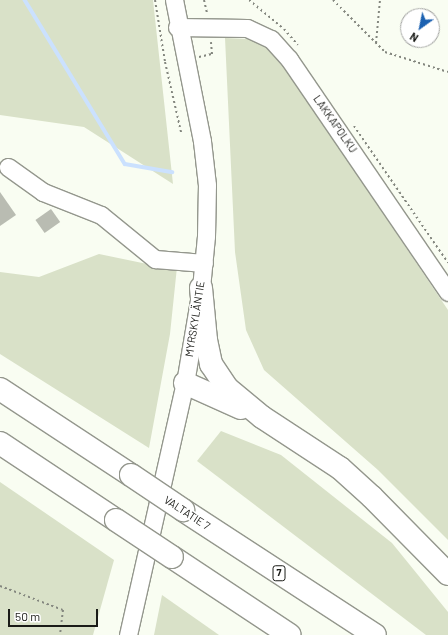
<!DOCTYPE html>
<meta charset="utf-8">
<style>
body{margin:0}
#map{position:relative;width:448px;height:635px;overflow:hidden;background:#f9fdf2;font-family:Barlow,sans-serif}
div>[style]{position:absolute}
.green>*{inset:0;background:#d9e1c8}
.stream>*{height:3.5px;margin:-1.75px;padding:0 1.75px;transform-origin:1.75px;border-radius:1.75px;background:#cbe1fe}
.building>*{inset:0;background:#b9bcb2;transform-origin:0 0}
.path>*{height:2px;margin-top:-1px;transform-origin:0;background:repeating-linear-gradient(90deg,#84877f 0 2px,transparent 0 5px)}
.roads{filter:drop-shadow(1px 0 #94978d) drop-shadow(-1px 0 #94978d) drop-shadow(0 1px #94978d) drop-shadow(0 -1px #94978d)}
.minor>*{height:17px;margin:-8.5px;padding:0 8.5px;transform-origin:8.5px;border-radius:8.5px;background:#fff}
.highway>*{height:22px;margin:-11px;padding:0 11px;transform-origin:11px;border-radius:11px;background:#fff}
.bridges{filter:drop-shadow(1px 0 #94978d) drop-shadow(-1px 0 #94978d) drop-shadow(0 1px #94978d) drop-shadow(0 -1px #94978d)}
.highway-bridge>*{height:22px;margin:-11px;padding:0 11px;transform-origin:11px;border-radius:11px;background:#fff}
span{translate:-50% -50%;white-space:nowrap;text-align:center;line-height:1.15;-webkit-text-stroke:3px #fff;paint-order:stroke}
.shield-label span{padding:1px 3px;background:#fff;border:1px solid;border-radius:3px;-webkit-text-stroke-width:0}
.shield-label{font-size:10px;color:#1a1b17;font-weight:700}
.street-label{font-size:11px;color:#1a1b17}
.north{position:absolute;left:400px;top:8px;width:40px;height:40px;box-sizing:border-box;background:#fff;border:1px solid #a3a4a2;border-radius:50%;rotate:213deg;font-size:11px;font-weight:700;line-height:16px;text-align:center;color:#1a1b17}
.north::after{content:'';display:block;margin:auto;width:14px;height:18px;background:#1b61b1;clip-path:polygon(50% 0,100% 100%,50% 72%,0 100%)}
.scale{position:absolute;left:8px;top:609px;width:90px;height:18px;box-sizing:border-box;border:2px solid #1a1b17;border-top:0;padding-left:5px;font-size:12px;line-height:14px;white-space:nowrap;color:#1a1b17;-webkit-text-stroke:3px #fff;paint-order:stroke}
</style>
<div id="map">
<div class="green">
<div style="clip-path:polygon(0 0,153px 0,173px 184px,84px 127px,0 115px)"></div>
<div style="clip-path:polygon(225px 38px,248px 39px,269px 49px,290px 75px,448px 310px,448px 540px,378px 470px,264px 370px,246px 330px,235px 252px)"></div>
<div style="clip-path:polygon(99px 254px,152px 265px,177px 267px,170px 334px,149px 448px,0 354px,0 272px,39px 277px)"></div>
<div style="clip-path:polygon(221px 431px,281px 455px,392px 543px,448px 612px,448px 635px,426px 635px,197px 461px)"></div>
<div style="clip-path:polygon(0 482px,114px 560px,93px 635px,0 635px)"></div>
<div style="clip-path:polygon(162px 595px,219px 635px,154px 635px)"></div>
</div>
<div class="stream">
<div style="left:25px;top:0;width:192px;rotate:58.6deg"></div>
<div style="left:125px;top:164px;width:48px;rotate:9.7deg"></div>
</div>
<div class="building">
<div style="clip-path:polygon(0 192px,16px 215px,0 226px)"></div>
<div style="left:51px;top:209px;width:16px;height:19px;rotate:55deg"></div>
</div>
<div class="path">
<div style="left:155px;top:0;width:63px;rotate:80.8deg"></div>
<div style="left:165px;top:62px;width:72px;rotate:77.1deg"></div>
<div style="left:204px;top:0;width:13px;rotate:77deg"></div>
<div style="left:249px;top:0;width:45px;rotate:39.6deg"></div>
<div style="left:284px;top:29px;width:21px;rotate:49deg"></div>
<div style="left:333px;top:0;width:74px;rotate:45deg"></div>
<div style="left:385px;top:52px;width:66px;rotate:17.6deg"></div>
<div style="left:376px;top:43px;width:43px;rotate:-84.7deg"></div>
<div style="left:199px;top:57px;width:13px;rotate:-13deg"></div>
<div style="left:212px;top:54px;width:12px;rotate:-95deg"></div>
<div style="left:354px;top:126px;width:166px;rotate:55.5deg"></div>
<div style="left:0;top:586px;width:67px;rotate:20.9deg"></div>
<div style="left:63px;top:610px;width:25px;rotate:97deg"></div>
</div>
<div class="roads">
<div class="minor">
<div style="left:177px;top:27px;width:70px;rotate:0.8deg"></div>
<div style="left:247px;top:28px;width:26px;rotate:25deg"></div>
<div style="left:271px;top:39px;width:27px;rotate:48deg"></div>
<div style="left:289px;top:59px;width:282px;rotate:55.7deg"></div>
<div style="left:8px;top:167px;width:43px;rotate:35.5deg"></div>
<div style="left:43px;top:192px;width:62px;rotate:21.6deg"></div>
<div style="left:101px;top:215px;width:70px;rotate:39.2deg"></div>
<div style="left:155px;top:259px;width:49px;rotate:4.7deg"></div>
<div style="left:128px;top:635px;width:258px;rotate:-77.3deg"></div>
<div style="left:185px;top:383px;width:96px;rotate:-80.4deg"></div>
<div style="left:201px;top:288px;width:52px;rotate:-84.5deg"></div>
<div style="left:206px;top:236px;width:51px;rotate:-88.9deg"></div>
<div style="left:207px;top:185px;width:44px;rotate:-96.5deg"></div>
<div style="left:202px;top:141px;width:144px;rotate:-101.2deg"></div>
</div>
<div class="highway">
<div style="left:201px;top:288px;width:52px;rotate:84.5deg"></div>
<div style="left:206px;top:340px;width:25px;rotate:78deg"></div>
<div style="left:211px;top:364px;width:29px;rotate:56deg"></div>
<div style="left:227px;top:388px;width:45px;rotate:39.6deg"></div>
<div style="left:262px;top:417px;width:93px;rotate:33.2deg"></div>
<div style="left:340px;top:468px;width:43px;rotate:42.2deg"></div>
<div style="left:372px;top:497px;width:108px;rotate:45.4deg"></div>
<div style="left:185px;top:383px;width:61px;rotate:24.1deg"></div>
<div style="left:0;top:389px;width:157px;rotate:33.3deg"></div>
<div style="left:0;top:443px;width:139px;rotate:33.6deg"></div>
<div style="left:183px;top:510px;width:229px;rotate:33.1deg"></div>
<div style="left:172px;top:557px;width:141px;rotate:33.5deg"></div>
</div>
</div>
<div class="bridges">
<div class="highway-bridge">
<div style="left:131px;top:475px;width:63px;rotate:33.9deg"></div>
<div style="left:116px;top:520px;width:67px;rotate:33.5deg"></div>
</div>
</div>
<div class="shield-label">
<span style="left:279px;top:573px">7</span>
</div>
<div class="street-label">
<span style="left:335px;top:124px;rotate:55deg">LAKKAPOLKU</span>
<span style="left:195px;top:319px;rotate:-81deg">MYRSKYLÄNTIE</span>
<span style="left:187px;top:513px;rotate:33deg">VALTATIE 7</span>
</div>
<div class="north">N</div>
<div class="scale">50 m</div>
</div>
